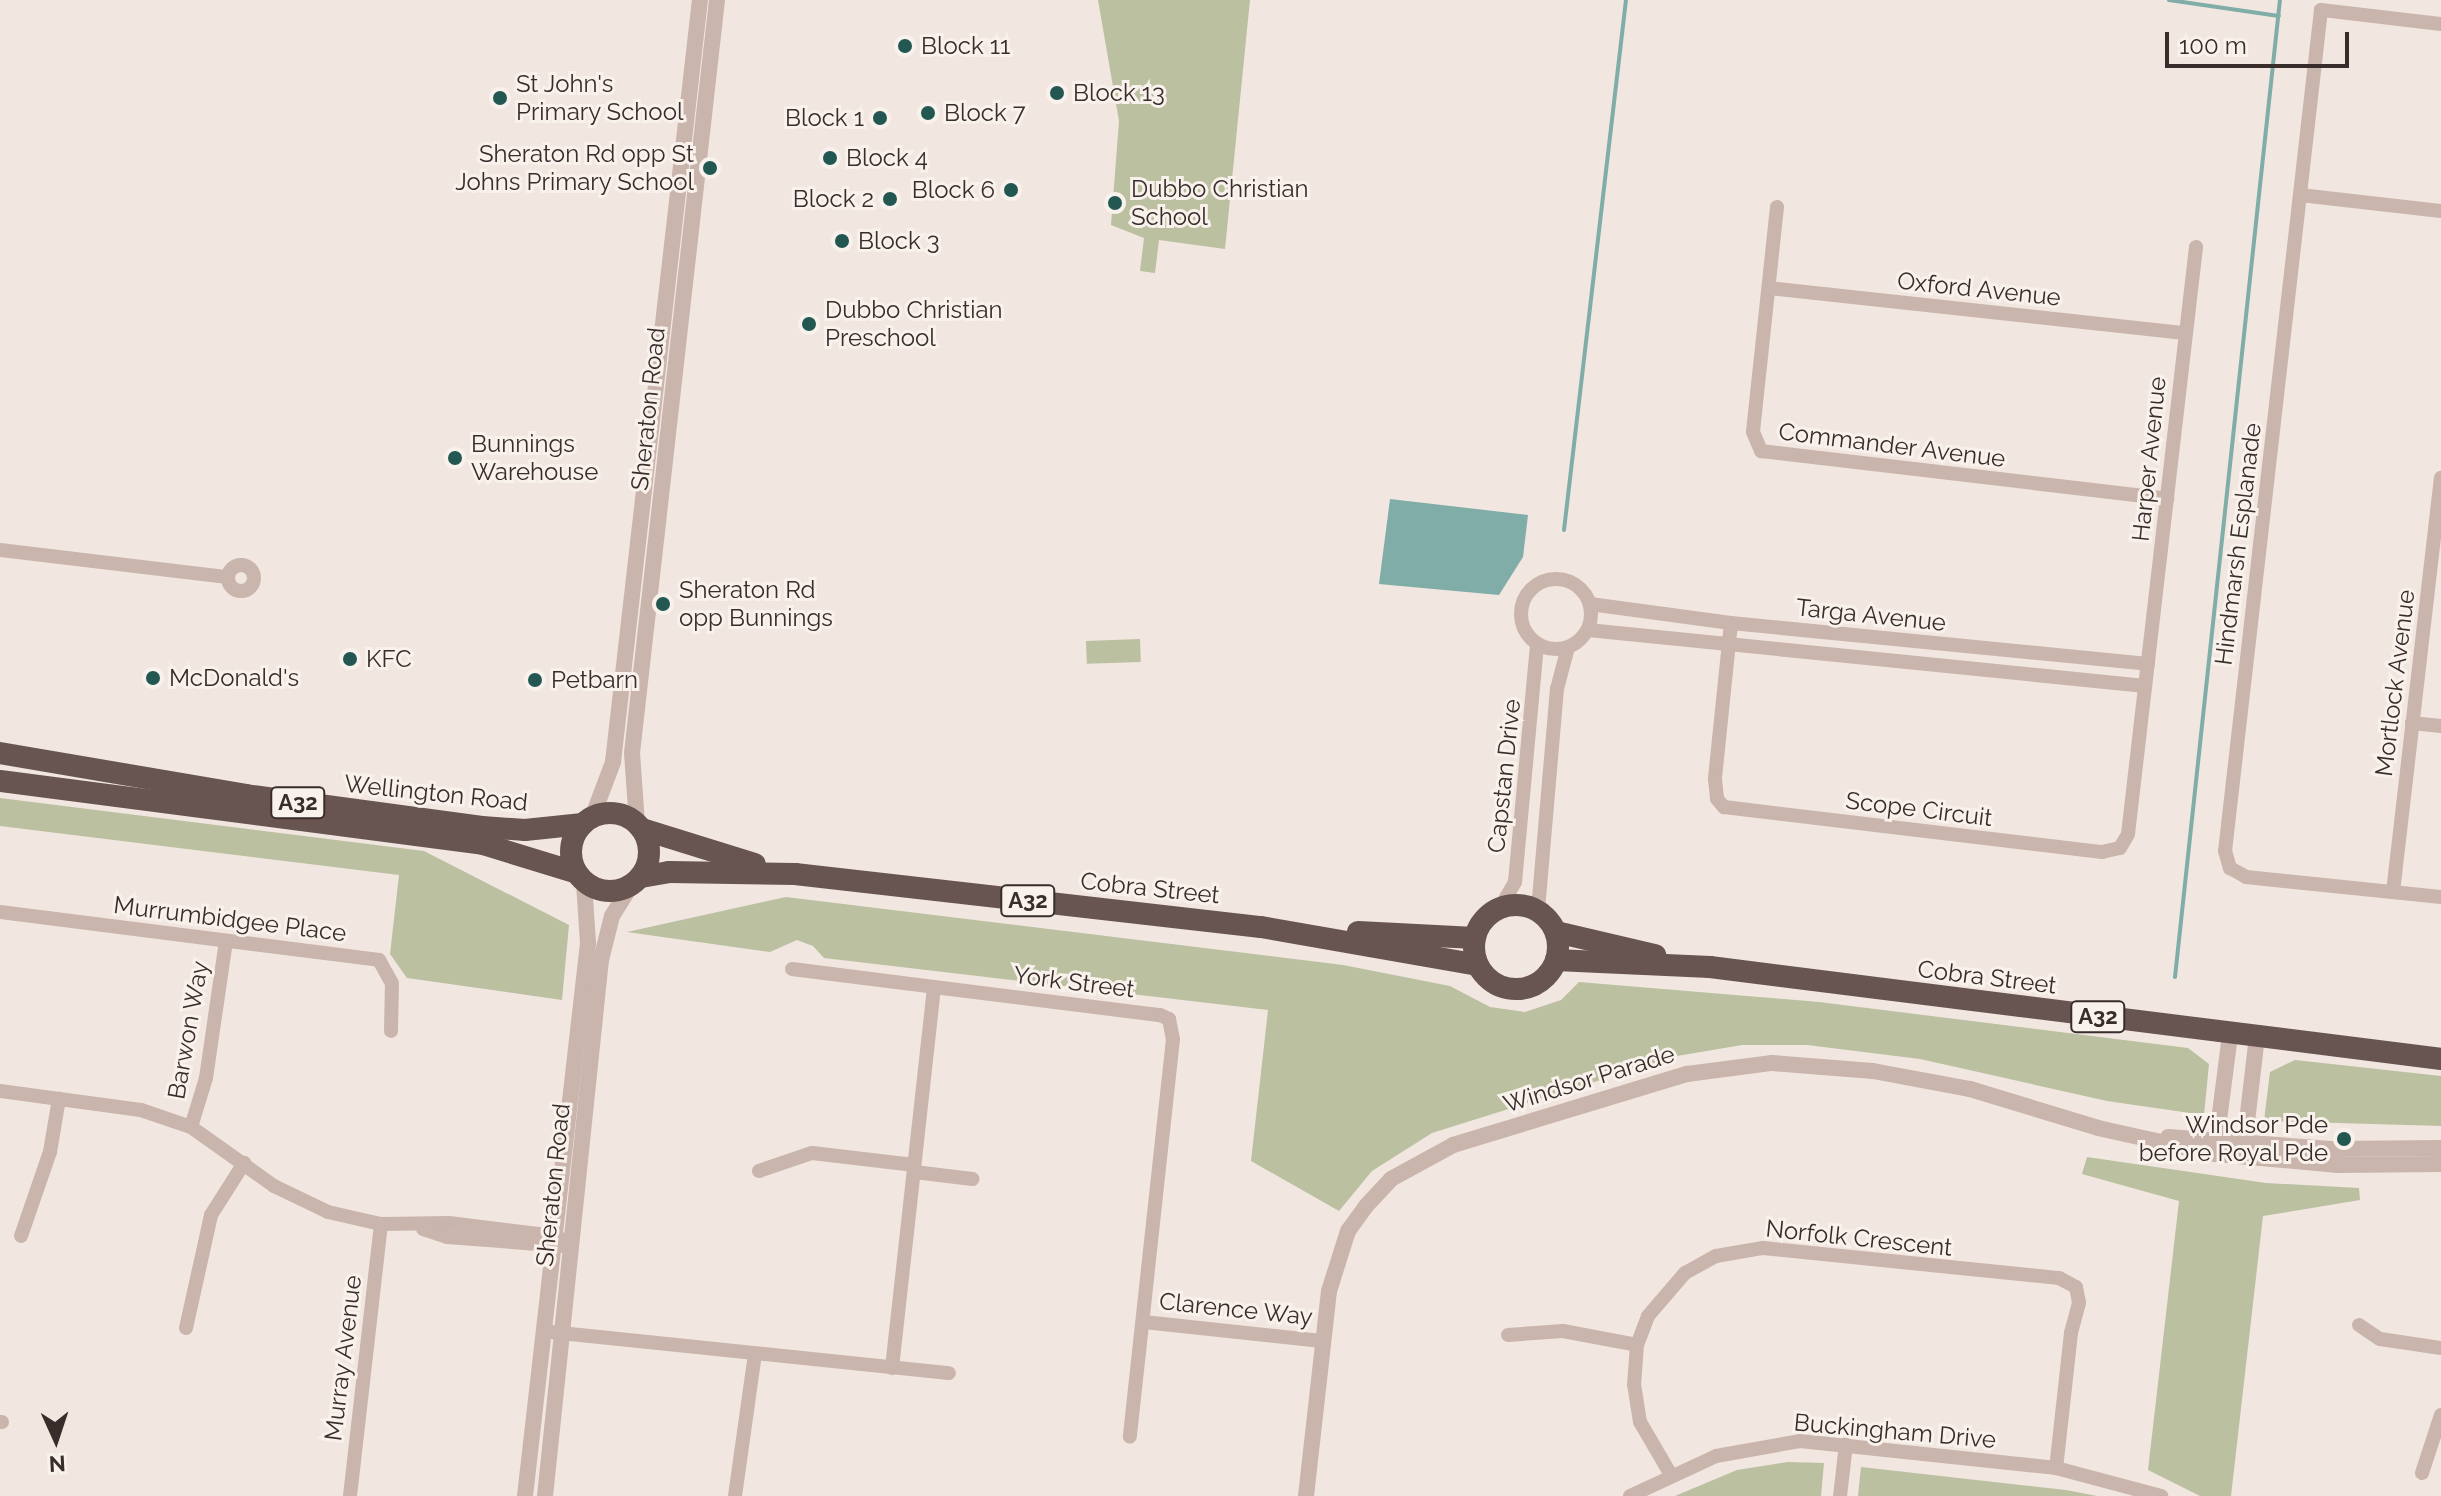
<!DOCTYPE html>
<style>
body{margin:0}
#map{position:relative;width:2441px;height:1496px;overflow:hidden;background:#f2e6e0;font-family:Raleway,sans-serif}
div>[style]{position:absolute}
.green>*{inset:0;background:#bac0a0;transform-origin:0 0}
.water>*{inset:0;background:#80ada8}
.stream>*{height:4px;margin:-2px;padding:0 2px;transform-origin:2px;border-radius:2px;background:#80ada8}
.minor>*{height:14px;margin:-7px;padding:0 7px;transform-origin:7px;border-radius:7px;background:#c9b5ac}
.minor>.ring{margin:-7px;padding:0;box-sizing:content-box;background:none;border:14px solid #c9b5ac;border-radius:50%}
.tertiary>*{height:16px;margin:-8px;padding:0 8px;transform-origin:8px;border-radius:8px;background:#c9b5ac}
.trunk>*{height:22px;margin:-11px;padding:0 11px;transform-origin:11px;border-radius:11px;background:#685450}
.trunk>.ring{margin:-11px;padding:0;box-sizing:content-box;background:none;border:22px solid #685450;border-radius:50%}
.dots>*{width:22px;height:22px;translate:-50% -50%;box-sizing:border-box;border:4px solid #f9f1ec;border-radius:50%}
span{translate:-50% -50%;white-space:nowrap;text-align:center;line-height:1.15;-webkit-text-stroke:6px #f9f1ec;paint-order:stroke}
.shield-label span{padding:2px 6px;background:#f9f1ec;border:2px solid;border-radius:6px;-webkit-text-stroke-width:0}
.shield-label{font-size:22px;color:#382d2b;font-weight:700}
.poi-label{font-size:24px;color:#382d2b}
.left{translate:0 -50%;text-align:left}
.right{translate:-100% -50%;text-align:right}
.street-label{font-size:24px;color:#382d2b}
.north{position:absolute;left:16px;top:1400px;width:80px;height:80px;-webkit-text-stroke:6px #f9f1ec;paint-order:stroke;rotate:177deg;font-size:22px;font-weight:700;line-height:32px;text-align:center;color:#382d2b}
.north::after{content:'';display:block;margin:auto;width:28px;height:36px;background:#382d2b;clip-path:polygon(50% 0,100% 100%,50% 72%,0 100%)}
.scale{position:absolute;left:2165px;top:32px;width:184px;height:36px;box-sizing:border-box;border:4px solid #382d2b;border-top:0;padding-left:10px;font-size:24px;line-height:28px;white-space:nowrap;color:#382d2b;-webkit-text-stroke:6px #f9f1ec;paint-order:stroke}
</style>
<div id="map">
<div class="green">
<div style="clip-path:polygon(1098px 0,1250px 0,1225px 249px,1159px 240px,1155px 273px,1140px 271px,1144px 238px,1111px 225px,1119px 121px)"></div>
<div style="left:1140px;top:639px;width:23px;height:54px;rotate:88deg"></div>
<div style="clip-path:polygon(0 798px,424px 851px,569px 925px,562px 1000px,407px 978px,390px 954px,399px 875px,0 826px)"></div>
<div style="clip-path:polygon(786px 897px,1343px 965px,1450px 986px,1490px 1007px,1525px 1012px,1561px 1000px,1579px 982px,1819px 1002px,2188px 1048px,2209px 1064px,2204px 1115px,2107px 1101px,1920px 1059px,1807px 1045px,1742px 1045px,1677px 1056px,1432px 1133px,1372px 1171px,1339px 1211px,1251px 1161px,1268px 1010px,824px 958px,813px 946px,797px 940px,770px 952px,627px 932px)"></div>
<div style="clip-path:polygon(2295px 1060px,2441px 1076px,2441px 1126px,2264px 1121px,2270px 1072px)"></div>
<div style="clip-path:polygon(2087px 1157px,2266px 1183px,2359px 1188px,2360px 1200px,2263px 1216px,2231px 1496px,2200px 1496px,2148px 1470px,2179px 1201px,2082px 1174px)"></div>
<div style="clip-path:polygon(1788px 1462px,1824px 1463px,1821px 1496px,1675px 1496px,1737px 1470px)"></div>
<div style="clip-path:polygon(1861px 1467px,2066px 1490px,2097px 1496px,1858px 1496px)"></div>
</div>
<div class="water">
<div style="clip-path:polygon(1390px 499px,1528px 515px,1523px 557px,1499px 595px,1379px 584px)"></div>
</div>
<div class="stream">
<div style="left:2169px;top:0;width:111px;rotate:8.3deg"></div>
<div style="left:1564px;top:530px;width:534px;rotate:-83.33deg"></div>
<div style="left:2175px;top:977px;width:983px;rotate:-83.87deg"></div>
</div>
<div class="minor">
<div style="left:2441px;top:24px;width:121px;rotate:-173.3deg"></div>
<div style="left:2321px;top:10px;width:846px;rotate:96.51deg"></div>
<div style="left:2225px;top:851px;width:18px;rotate:74deg"></div>
<div style="left:2230px;top:868px;width:18px;rotate:29deg"></div>
<div style="left:2246px;top:877px;width:196px;rotate:5.9deg"></div>
<div style="left:2300px;top:195px;width:142px;rotate:6.5deg"></div>
<div style="left:1777px;top:207px;width:226px;rotate:96.1deg"></div>
<div style="left:1753px;top:432px;width:21px;rotate:67deg"></div>
<div style="left:1761px;top:451px;width:409px;rotate:6.7deg"></div>
<div style="left:1769px;top:288px;width:418px;rotate:6.2deg"></div>
<div style="left:0;top:550px;width:229px;rotate:6.8deg"></div>
<div class="ring" style="left:228px;top:565px;width:12px;height:12px"></div>
<div class="ring" style="left:1521px;top:579px;width:56px;height:56px"></div>
<div style="left:1590px;top:604px;width:142px;rotate:7.7deg"></div>
<div style="left:1731px;top:623px;width:419px;rotate:5.6deg"></div>
<div style="left:1731px;top:623px;width:157px;rotate:95.9deg"></div>
<div style="left:1715px;top:779px;width:20px;rotate:84deg"></div>
<div style="left:1717px;top:799px;width:11px;rotate:49deg"></div>
<div style="left:1724px;top:807px;width:381px;rotate:6.8deg"></div>
<div style="left:2102px;top:852px;width:18px;rotate:-13deg"></div>
<div style="left:2120px;top:848px;width:16px;rotate:-60deg"></div>
<div style="left:2128px;top:834px;width:591px;rotate:-83.39deg"></div>
<div style="left:1588px;top:630px;width:560px;rotate:5.74deg"></div>
<div style="left:2412px;top:723px;width:29px;rotate:6deg"></div>
<div style="left:2393px;top:892px;width:417px;rotate:-83.4deg"></div>
<div style="left:1500px;top:908px;width:30px;rotate:-60deg"></div>
<div style="left:1515px;top:882px;width:239px;rotate:-84.7deg"></div>
<div style="left:1538px;top:910px;width:222px;rotate:-85.1deg"></div>
<div style="left:1557px;top:689px;width:43px;rotate:-75.3deg"></div>
<div style="left:0;top:912px;width:382px;rotate:7.2deg"></div>
<div style="left:379px;top:960px;width:26px;rotate:61deg"></div>
<div style="left:392px;top:983px;width:48px;rotate:91.2deg"></div>
<div style="left:792px;top:969px;width:143px;rotate:7.2deg"></div>
<div style="left:0;top:1091px;width:142px;rotate:7.7deg"></div>
<div style="left:141px;top:1110px;width:53px;rotate:18.8deg"></div>
<div style="left:191px;top:1127px;width:102px;rotate:35.4deg"></div>
<div style="left:274px;top:1186px;width:60px;rotate:25.7deg"></div>
<div style="left:328px;top:1212px;width:54px;rotate:12.8deg"></div>
<div style="left:381px;top:1224px;width:68px;rotate:-0.8deg"></div>
<div style="left:449px;top:1223px;width:107px;rotate:7deg"></div>
<div style="left:555px;top:1236px;width:18px;rotate:27deg"></div>
<div style="left:191px;top:1127px;width:51px;rotate:-73deg"></div>
<div style="left:206px;top:1078px;width:138px;rotate:-81.7deg"></div>
<div style="left:759px;top:1171px;width:56px;rotate:-18.8deg"></div>
<div style="left:812px;top:1153px;width:103px;rotate:6.7deg"></div>
<div style="left:914px;top:1172px;width:59px;rotate:6.8deg"></div>
<div style="left:423px;top:1229px;width:25px;rotate:18deg"></div>
<div style="left:447px;top:1237px;width:116px;rotate:4.4deg"></div>
<div style="left:21px;top:1236px;width:89px;rotate:-71deg"></div>
<div style="left:50px;top:1152px;width:54px;rotate:-80.4deg"></div>
<div style="left:1144px;top:1322px;width:179px;rotate:6.1deg"></div>
<div style="left:2359px;top:1325px;width:25px;rotate:34deg"></div>
<div style="left:2380px;top:1339px;width:62px;rotate:8.4deg"></div>
<div style="left:186px;top:1328px;width:116px;rotate:-77.5deg"></div>
<div style="left:211px;top:1215px;width:62px;rotate:-57.6deg"></div>
<div style="left:551px;top:1332px;width:400px;rotate:5.9deg"></div>
<div style="left:1508px;top:1335px;width:55px;rotate:-4.2deg"></div>
<div style="left:1563px;top:1331px;width:75px;rotate:10.7deg"></div>
<div style="left:892px;top:1368px;width:383px;rotate:-83.7deg"></div>
<div style="left:934px;top:987px;width:228px;rotate:7.1deg"></div>
<div style="left:1160px;top:1015px;width:10px;rotate:24deg"></div>
<div style="left:1169px;top:1019px;width:20px;rotate:79deg"></div>
<div style="left:1173px;top:1039px;width:400px;rotate:96.2deg"></div>
<div style="left:0;top:1422px;width:2px"></div>
<div style="left:2422px;top:1473px;width:61px;rotate:-71.9deg"></div>
<div style="left:1671px;top:1475px;width:61px;rotate:-120.3deg"></div>
<div style="left:1640px;top:1422px;width:37px;rotate:-99deg"></div>
<div style="left:1634px;top:1385px;width:40px;rotate:-85.7deg"></div>
<div style="left:1637px;top:1345px;width:31px;rotate:-69deg"></div>
<div style="left:1648px;top:1316px;width:57px;rotate:-49.3deg"></div>
<div style="left:1685px;top:1273px;width:35px;rotate:-29deg"></div>
<div style="left:1716px;top:1256px;width:48px;rotate:-9.7deg"></div>
<div style="left:1763px;top:1248px;width:298px;rotate:5.8deg"></div>
<div style="left:2059px;top:1278px;width:19px;rotate:28deg"></div>
<div style="left:2076px;top:1287px;width:16px;rotate:79deg"></div>
<div style="left:2079px;top:1303px;width:31px;rotate:105deg"></div>
<div style="left:2071px;top:1333px;width:136px;rotate:96.3deg"></div>
<div style="left:350px;top:1496px;width:274px;rotate:-83.5deg"></div>
<div style="left:735px;top:1496px;width:143px;rotate:-82deg"></div>
<div style="left:1630px;top:1496px;width:95px;rotate:-24.9deg"></div>
<div style="left:1716px;top:1456px;width:85px;rotate:-10.1deg"></div>
<div style="left:1800px;top:1441px;width:257px;rotate:6deg"></div>
<div style="left:2056px;top:1468px;width:109px;rotate:14.9deg"></div>
<div style="left:1840px;top:1496px;width:52px;rotate:-83.4deg"></div>
</div>
<div class="tertiary">
<div style="left:592px;top:818px;width:60px;rotate:-69.4deg"></div>
<div style="left:613px;top:762px;width:767px;rotate:-83.49deg"></div>
<div style="left:637px;top:823px;width:70px;rotate:-94.1deg"></div>
<div style="left:632px;top:753px;width:758px;rotate:-83.56deg"></div>
<div style="left:2168px;top:1137px;width:163px;rotate:4.2deg"></div>
<div style="left:2331px;top:1149px;width:110px;rotate:-0.5deg"></div>
<div style="left:2216px;top:1144px;width:111px;rotate:-82.7deg"></div>
<div style="left:2244px;top:1147px;width:111px;rotate:-83.3deg"></div>
<div style="left:525px;top:1496px;width:557px;rotate:-83.5deg"></div>
<div style="left:588px;top:943px;width:61px;rotate:-93.8deg"></div>
<div style="left:545px;top:1496px;width:539px;rotate:-84.04deg"></div>
<div style="left:601px;top:960px;width:45px;rotate:-76deg"></div>
<div style="left:612px;top:916px;width:36px;rotate:-58deg"></div>
<div style="left:1306px;top:1496px;width:206px;rotate:-83.6deg"></div>
<div style="left:1329px;top:1291px;width:63px;rotate:-72.4deg"></div>
<div style="left:1348px;top:1231px;width:31px;rotate:-54deg"></div>
<div style="left:1366px;top:1206px;width:37px;rotate:-47deg"></div>
<div style="left:1391px;top:1179px;width:71px;rotate:-28.7deg"></div>
<div style="left:1453px;top:1145px;width:245px;rotate:-16.9deg"></div>
<div style="left:1687px;top:1074px;width:86px;rotate:-7.4deg"></div>
<div style="left:1772px;top:1063px;width:101px;rotate:4.5deg"></div>
<div style="left:1873px;top:1071px;width:99px;rotate:10.5deg"></div>
<div style="left:1970px;top:1089px;width:134px;rotate:16.9deg"></div>
<div style="left:2098px;top:1128px;width:120px;rotate:12.5deg"></div>
<div style="left:2215px;top:1154px;width:123px;rotate:5.1deg"></div>
<div style="left:2338px;top:1165px;width:103px;rotate:-0.6deg"></div>
</div>
<div class="trunk">
<div style="left:0;top:753px;width:249px;rotate:9.7deg"></div>
<div style="left:245px;top:795px;width:239px;rotate:7.7deg"></div>
<div style="left:482px;top:827px;width:43px;rotate:4deg"></div>
<div style="left:525px;top:830px;width:58px;rotate:-5.9deg"></div>
<div style="left:0;top:781px;width:487px;rotate:7.4deg"></div>
<div style="left:483px;top:844px;width:98px;rotate:17.1deg"></div>
<div class="ring" style="left:571px;top:813px;width:56px;height:56px"></div>
<div style="left:642px;top:829px;width:118px;rotate:17.2deg"></div>
<div style="left:641px;top:877px;width:28px;rotate:-10deg"></div>
<div style="left:669px;top:872px;width:126px;rotate:0.9deg"></div>
<div style="left:795px;top:874px;width:469px;rotate:6.5deg"></div>
<div style="left:1261px;top:927px;width:220px;rotate:9.9deg"></div>
<div class="ring" style="left:1474px;top:905px;width:62px;height:62px"></div>
<div style="left:1358px;top:932px;width:117px;rotate:2.9deg"></div>
<div style="left:1556px;top:932px;width:102px;rotate:13.1deg"></div>
<div style="left:1556px;top:960px;width:154px;rotate:2.6deg"></div>
<div style="left:1710px;top:967px;width:737px;rotate:7.17deg"></div>
</div>
<div class="dots">
<div style="left:905px;top:46px;background:#225752"></div>
<div style="left:1057px;top:93px;background:#225752"></div>
<div style="left:500px;top:98px;background:#225752"></div>
<div style="left:928px;top:113px;background:#225752"></div>
<div style="left:880px;top:118px;background:#225752"></div>
<div style="left:830px;top:158px;background:#225752"></div>
<div style="left:710px;top:168px;background:#225752"></div>
<div style="left:1011px;top:190px;background:#225752"></div>
<div style="left:890px;top:199px;background:#225752"></div>
<div style="left:1115px;top:203px;background:#225752"></div>
<div style="left:842px;top:241px;background:#225752"></div>
<div style="left:809px;top:324px;background:#225752"></div>
<div style="left:455px;top:458px;background:#225752"></div>
<div style="left:663px;top:604px;background:#225752"></div>
<div style="left:350px;top:659px;background:#225752"></div>
<div style="left:153px;top:678px;background:#225752"></div>
<div style="left:535px;top:680px;background:#225752"></div>
<div style="left:2344px;top:1139px;background:#225752"></div>
</div>
<div class="shield-label">
<span style="left:298px;top:803px">A32</span>
<span style="left:1028px;top:901px">A32</span>
<span style="left:2098px;top:1017px">A32</span>
</div>
<div class="poi-label">
<span class="left" style="left:921px;top:46px">Block 11</span>
<span class="left" style="left:516px;top:98px">St John's<br>Primary School</span>
<span class="left" style="left:1073px;top:93px">Block 13</span>
<span class="left" style="left:944px;top:113px">Block 7</span>
<span class="right" style="left:864px;top:118px">Block 1</span>
<span class="right" style="left:694px;top:168px">Sheraton Rd opp St<br>Johns Primary School</span>
<span class="left" style="left:846px;top:158px">Block 4</span>
<span class="left" style="left:1131px;top:203px">Dubbo Christian<br>School</span>
<span class="right" style="left:995px;top:190px">Block 6</span>
<span class="right" style="left:874px;top:199px">Block 2</span>
<span class="left" style="left:858px;top:241px">Block 3</span>
<span class="left" style="left:825px;top:324px">Dubbo Christian<br>Preschool</span>
<span class="left" style="left:471px;top:458px">Bunnings<br>Warehouse</span>
<span class="left" style="left:679px;top:604px">Sheraton Rd<br>opp Bunnings</span>
<span class="left" style="left:366px;top:659px">KFC</span>
<span class="left" style="left:169px;top:678px">McDonald's</span>
<span class="left" style="left:551px;top:680px">Petbarn</span>
<span class="right" style="left:2328px;top:1139px">Windsor Pde<br>before Royal Pde</span>
</div>
<div class="street-label">
<span style="left:1979px;top:289px;rotate:6deg">Oxford Avenue</span>
<span style="left:648px;top:409px;rotate:-84deg">Sheraton Road</span>
<span style="left:1892px;top:445px;rotate:7deg">Commander Avenue</span>
<span style="left:2149px;top:459px;rotate:-84deg">Harper Avenue</span>
<span style="left:2238px;top:544px;rotate:-83deg">Hindmarsh Esplanade</span>
<span style="left:1871px;top:615px;rotate:6deg">Targa Avenue</span>
<span style="left:2395px;top:683px;rotate:-83deg">Mortlock Avenue</span>
<span style="left:1504px;top:776px;rotate:-84deg">Capstan Drive</span>
<span style="left:436px;top:793px;rotate:6deg">Wellington Road</span>
<span style="left:1919px;top:809px;rotate:7deg">Scope Circuit</span>
<span style="left:1150px;top:888px;rotate:6deg">Cobra Street</span>
<span style="left:230px;top:919px;rotate:7deg">Murrumbidgee Place</span>
<span style="left:1987px;top:977px;rotate:7deg">Cobra Street</span>
<span style="left:1074px;top:982px;rotate:7deg">York Street</span>
<span style="left:188px;top:1030px;rotate:-80deg">Barwon Way</span>
<span style="left:1589px;top:1079px;rotate:-17deg">Windsor Parade</span>
<span style="left:553px;top:1185px;rotate:-84deg">Sheraton Road</span>
<span style="left:1859px;top:1238px;rotate:6deg">Norfolk Crescent</span>
<span style="left:1236px;top:1309px;rotate:6deg">Clarence Way</span>
<span style="left:343px;top:1358px;rotate:-83deg">Murray Avenue</span>
<span style="left:1895px;top:1431px;rotate:5deg">Buckingham Drive</span>
</div>
<div class="north">N</div>
<div class="scale">100 m</div>
</div>
